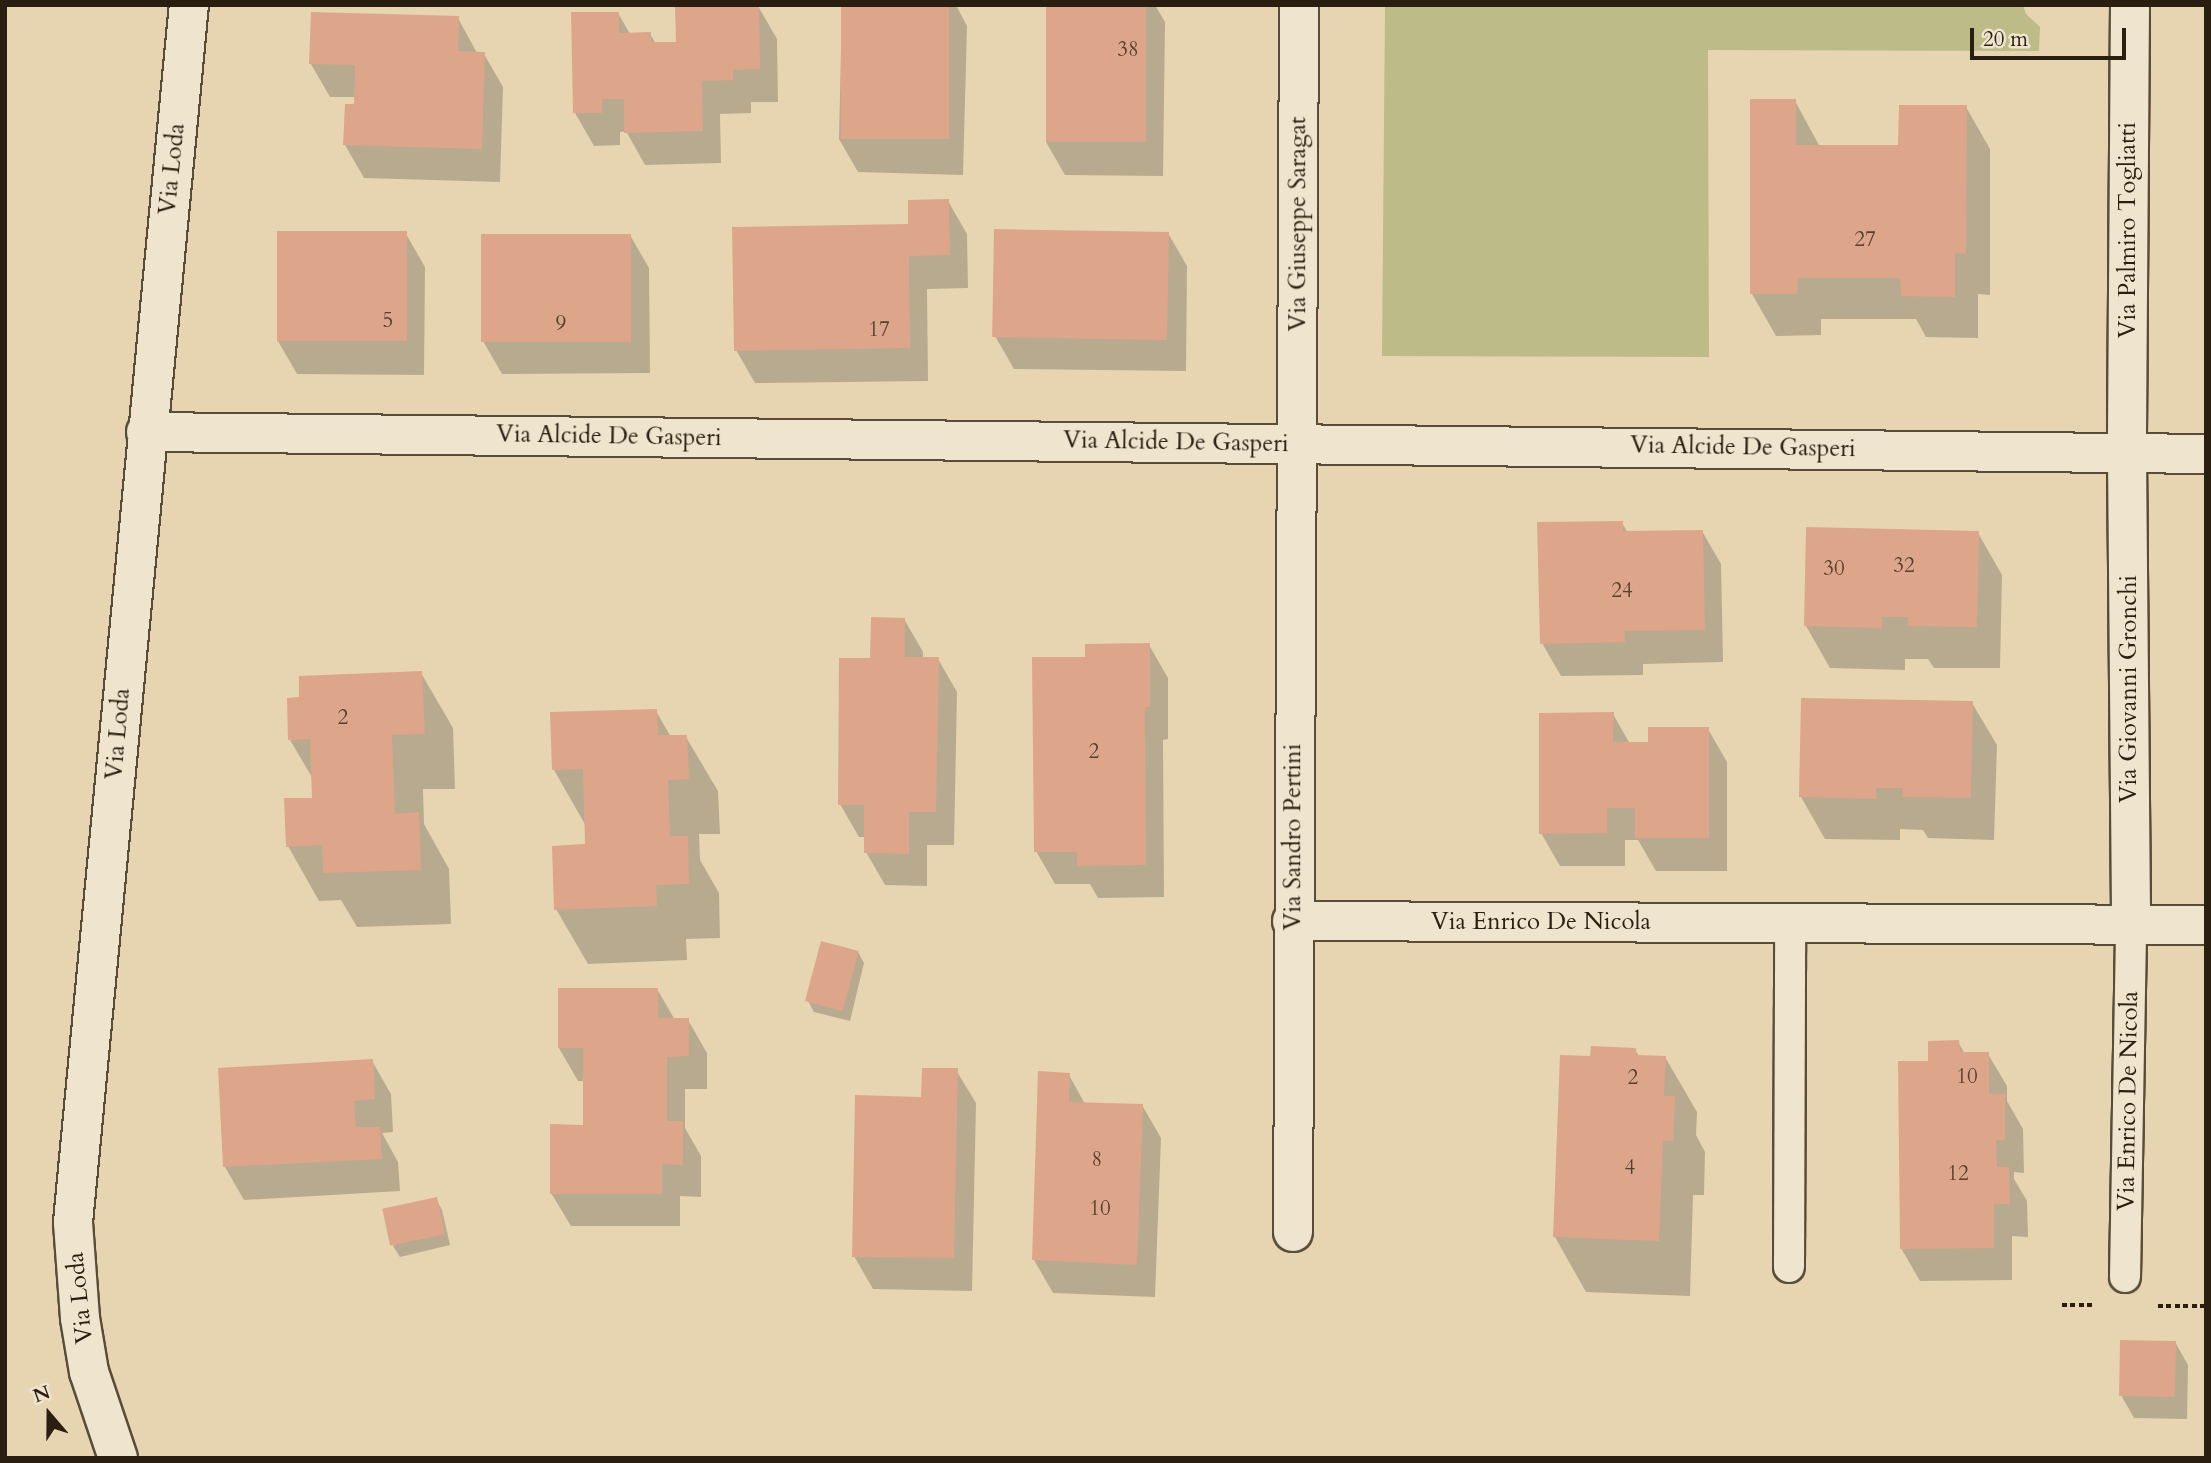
<!DOCTYPE html>
<style>
body{margin:0}
#map{position:relative;width:2211px;height:1463px;overflow:hidden;background:#e7d5b2;font-family:Cardo,serif}
div>[style]{position:absolute}
.green>*{inset:0;background:#bdbb87}
.shadow>*{inset:0;background:#0003}
.building>*{inset:0;background:#dda68a;transform-origin:0 0}
.path>*{height:4.5px;margin-top:-2.25px;transform-origin:0;background:repeating-linear-gradient(90deg,#2a1e10 0 5px,transparent 0 8.5px)}
.roads{filter:drop-shadow(2px 0 #594c38) drop-shadow(-2px 0 #594c38) drop-shadow(0 2px #594c38) drop-shadow(0 -2px #594c38)}
.service>*{height:30px;margin:-15px;padding:0 15px;transform-origin:15px;border-radius:15px;background:#efe4cd}
.minor>*{height:38px;margin:-19px;padding:0 19px;transform-origin:19px;border-radius:19px;background:#efe4cd}
.secondary>*{height:38px;margin:-19px;padding:0 19px;transform-origin:19px;border-radius:19px;background:#efe4cd}
span{translate:-50% -50%;white-space:nowrap;text-align:center;line-height:1.15;-webkit-text-stroke:5px #efe4cd;paint-order:stroke}
.number-label{font-size:21px;color:#57402e}
.number-label span{-webkit-text-stroke-width:0}
.street-label{font-size:24px;color:#2a1e10}
.frame{position:absolute;inset:0;border:7px solid #2a1e10;pointer-events:none}
.north{position:absolute;left:14px;top:1379px;width:70px;height:70px;-webkit-text-stroke:5px #efe4cd;paint-order:stroke;rotate:340deg;font-size:19px;font-weight:700;line-height:28px;text-align:center;color:#2a1e10}
.north::after{content:'';display:block;margin:auto;width:24px;height:32px;background:#2a1e10;clip-path:polygon(50% 0,100% 100%,50% 72%,0 100%)}
.scale{position:absolute;left:1970px;top:28px;width:156px;height:32px;box-sizing:border-box;border:4px solid #2a1e10;border-top:0;padding-left:9px;font-size:21px;line-height:24px;white-space:nowrap;color:#2a1e10;-webkit-text-stroke:5px #efe4cd;paint-order:stroke}
</style>
<div id="map">
<div class="green">
<div style="clip-path:polygon(1385px 5px,2023px 5px,2026px 14px,2040px 27px,2039px 51px,1708px 50px,1709px 357px,1382px 356px)"></div>
</div>
<div class="shadow">
<div style="clip-path:polygon(842px 5px,956px 5px,967px 26px,963px 175px,858px 172px,839px 139px)"></div>
<div style="clip-path:polygon(1048px 5px,1155px 5px,1165px 22px,1163px 176px,1065px 175px,1046px 142px)"></div>
<div style="clip-path:polygon(758px 6px,777px 39px,778px 102px,751px 102px,751px 113px,720px 114px,721px 163px,645px 165px,626px 131px,620px 132px,620px 145px,594px 146px,575px 113px,618px 13px,630px 34px,650px 34px,656px 44px,678px 43px)"></div>
<div style="clip-path:polygon(458px 18px,477px 53px,484px 54px,503px 87px,500px 182px,364px 178px,345px 145px,356px 97px,330px 97px,311px 64px)"></div>
<div style="clip-path:polygon(1795px 101px,1820px 147px,1900px 147px,1966px 107px,1990px 149px,1990px 295px,1978px 294px,1978px 338px,1926px 337px,1916px 319px,1821px 319px,1821px 335px,1776px 336px,1752px 294px)"></div>
<div style="clip-path:polygon(948px 201px,967px 234px,968px 288px,927px 289px,928px 381px,755px 383px,736px 350px)"></div>
<div style="clip-path:polygon(1168px 233px,1187px 266px,1186px 371px,1014px 369px,995px 336px)"></div>
<div style="clip-path:polygon(406px 234px,425px 267px,424px 375px,297px 374px,278px 341px)"></div>
<div style="clip-path:polygon(630px 235px,649px 268px,650px 373px,502px 374px,483px 341px)"></div>
<div style="clip-path:polygon(1622px 523px,1628px 533px,1702px 531px,1721px 564px,1723px 662px,1643px 664px,1643px 675px,1561px 676px,1542px 643px)"></div>
<div style="clip-path:polygon(1978px 533px,2002px 575px,2000px 668px,1934px 668px,1928px 659px,1905px 659px,1905px 670px,1830px 668px,1806px 626px)"></div>
<div style="clip-path:polygon(904px 619px,923px 652px,923px 659px,938px 659px,957px 692px,954px 845px,927px 845px,927px 886px,885px 885px,866px 852px,866px 837px,859px 837px,840px 804px,871px 660px)"></div>
<div style="clip-path:polygon(1149px 645px,1168px 678px,1168px 739px,1163px 740px,1164px 897px,1098px 898px,1090px 884px,1055px 884px,1036px 851px,1086px 658px)"></div>
<div style="clip-path:polygon(421px 673px,453px 728px,455px 789px,423px 789px,424px 824px,449px 869px,451px 924px,357px 927px,341px 900px,319px 901px,288px 846px,313px 799px,313px 779px,290px 740px)"></div>
<div style="clip-path:polygon(1972px 703px,1997px 745px,1994px 840px,1928px 838px,1923px 830px,1900px 829px,1900px 840px,1825px 839px,1801px 797px)"></div>
<div style="clip-path:polygon(656px 711px,671px 737px,686px 737px,718px 791px,720px 834px,699px 834px,700px 860px,719px 893px,720px 938px,686px 939px,687px 960px,588px 964px,556px 909px,587px 846px,586px 826px,554px 770px)"></div>
<div style="clip-path:polygon(1613px 714px,1630px 744px,1650px 744px,1708px 729px,1727px 762px,1727px 871px,1656px 871px,1638px 840px,1625px 840px,1625px 866px,1560px 866px,1541px 833px)"></div>
<div style="clip-path:polygon(858px 952px,864px 963px,850px 1021px,814px 1012px,808px 1001px)"></div>
<div style="clip-path:polygon(657px 989px,675px 1020px,688px 1020px,707px 1053px,707px 1089px,685px 1089px,685px 1128px,701px 1156px,701px 1197px,680px 1196px,680px 1226px,571px 1226px,551px 1193px,585px 1127px,585px 1081px,578px 1081px,559px 1048px)"></div>
<div style="clip-path:polygon(1958px 1042px,1965px 1054px,1988px 1054px,2007px 1086px,2007px 1101px,2023px 1129px,2024px 1173px,2014px 1172px,2014px 1179px,2027px 1201px,2028px 1237px,2012px 1236px,2012px 1280px,1920px 1281px,1901px 1248px,1930px 1063px)"></div>
<div style="clip-path:polygon(1635px 1050px,1639px 1056px,1665px 1057px,1697px 1112px,1696px 1135px,1705px 1152px,1704px 1195px,1693px 1195px,1690px 1296px,1586px 1292px,1555px 1237px,1592px 1058px)"></div>
<div style="clip-path:polygon(372px 1061px,391px 1094px,393px 1132px,382px 1133px,398px 1162px,400px 1191px,244px 1200px,225px 1167px)"></div>
<div style="clip-path:polygon(956px 1070px,976px 1103px,972px 1291px,873px 1289px,854px 1256px,923px 1098px)"></div>
<div style="clip-path:polygon(1069px 1075px,1085px 1104px,1142px 1105px,1161px 1138px,1155px 1297px,1053px 1293px,1034px 1260px)"></div>
<div style="clip-path:polygon(436px 1199px,442px 1210px,450px 1245px,400px 1257px,393px 1246px)"></div>
<div style="clip-path:polygon(2175px 1342px,2188px 1365px,2187px 1419px,2134px 1418px,2121px 1395px)"></div>
</div>
<div class="building">
<div style="clip-path:polygon(759px 5px,760px 69px,733px 70px,733px 80px,702px 81px,703px 131px,624px 133px,624px 99px,602px 99px,602px 113px,573px 113px,571px 12px,619px 12px,619px 33px,651px 32px,651px 42px,676px 42px,675px 6px)"></div>
<div style="left:841px;top:5px;width:108px;height:134px"></div>
<div style="left:1046px;top:5px;width:100px;height:137px"></div>
<div style="clip-path:polygon(311px 12px,459px 16px,458px 51px,485px 52px,482px 149px,343px 145px,345px 104px,354px 104px,355px 65px,309px 64px)"></div>
<div style="clip-path:polygon(1750px 99px,1796px 99px,1796px 145px,1898px 145px,1899px 105px,1967px 105px,1966px 254px,1955px 253px,1955px 297px,1901px 296px,1900px 278px,1798px 278px,1797px 294px,1750px 294px)"></div>
<div style="clip-path:polygon(949px 199px,950px 255px,909px 256px,910px 348px,734px 351px,732px 227px,908px 224px,908px 200px)"></div>
<div style="left:994px;top:229px;width:175px;height:108px;rotate:1deg"></div>
<div style="left:277px;top:231px;width:130px;height:110px"></div>
<div style="left:481px;top:234px;width:150px;height:108px"></div>
<div style="clip-path:polygon(1623px 521px,1623px 531px,1703px 530px,1705px 630px,1625px 631px,1625px 642px,1540px 644px,1537px 522px)"></div>
<div style="clip-path:polygon(1806px 527px,1979px 531px,1977px 627px,1908px 626px,1908px 617px,1882px 617px,1882px 628px,1804px 626px)"></div>
<div style="clip-path:polygon(871px 617px,905px 618px,905px 657px,939px 657px,936px 812px,909px 812px,909px 854px,864px 853px,864px 805px,838px 805px,839px 658px,870px 658px)"></div>
<div style="clip-path:polygon(1150px 643px,1150px 707px,1145px 707px,1146px 865px,1077px 866px,1077px 852px,1034px 852px,1032px 657px,1085px 657px,1085px 644px)"></div>
<div style="clip-path:polygon(422px 671px,425px 734px,392px 735px,395px 814px,419px 812px,421px 870px,323px 873px,322px 845px,286px 847px,284px 798px,312px 798px,310px 739px,288px 740px,287px 698px,299px 697px,299px 676px)"></div>
<div style="clip-path:polygon(1801px 698px,1973px 701px,1971px 798px,1902px 797px,1903px 788px,1876px 788px,1877px 799px,1799px 797px)"></div>
<div style="clip-path:polygon(657px 709px,658px 735px,687px 735px,689px 779px,668px 780px,670px 836px,688px 836px,689px 884px,656px 885px,657px 906px,554px 910px,552px 846px,585px 844px,583px 769px,552px 770px,550px 712px)"></div>
<div style="clip-path:polygon(1614px 712px,1613px 742px,1648px 742px,1648px 727px,1709px 727px,1709px 838px,1635px 838px,1635px 808px,1607px 808px,1607px 833px,1539px 834px,1539px 713px)"></div>
<div style="left:821px;top:941px;width:39px;height:62px;rotate:15deg"></div>
<div style="clip-path:polygon(558px 988px,658px 988px,658px 1018px,689px 1018px,689px 1056px,667px 1057px,667px 1121px,683px 1121px,683px 1165px,662px 1164px,662px 1194px,550px 1194px,550px 1124px,583px 1125px,583px 1048px,558px 1048px)"></div>
<div style="clip-path:polygon(1959px 1040px,1960px 1052px,1989px 1052px,1989px 1094px,2005px 1094px,2005px 1140px,1996px 1140px,1997px 1167px,2009px 1167px,2010px 1204px,1994px 1204px,1994px 1248px,1900px 1249px,1898px 1061px,1928px 1061px,1928px 1041px)"></div>
<div style="clip-path:polygon(1591px 1046px,1636px 1048px,1636px 1055px,1666px 1056px,1664px 1096px,1675px 1096px,1673px 1141px,1663px 1141px,1659px 1241px,1553px 1237px,1560px 1055px,1590px 1056px)"></div>
<div style="clip-path:polygon(373px 1059px,375px 1099px,354px 1101px,356px 1127px,380px 1127px,382px 1159px,223px 1167px,218px 1068px)"></div>
<div style="clip-path:polygon(922px 1068px,958px 1068px,954px 1258px,852px 1257px,855px 1095px,921px 1097px)"></div>
<div style="clip-path:polygon(1038px 1071px,1070px 1073px,1069px 1102px,1143px 1104px,1137px 1265px,1032px 1260px)"></div>
<div style="left:437px;top:1197px;width:38px;height:56px;rotate:78deg"></div>
<div style="left:2120px;top:1340px;width:56px;height:56px;rotate:1deg"></div>
</div>
<div class="path">
<div style="left:2062px;top:1305px;width:31px"></div>
<div style="left:2158px;top:1306px;width:48px"></div>
</div>
<div class="roads">
<div class="service">
<div style="left:1789px;top:1267px;width:344px;rotate:-89.8deg"></div>
<div style="left:2125px;top:1277px;width:353px;rotate:-89deg"></div>
</div>
<div class="minor">
<div style="left:2130px;top:5px;width:449px;rotate:90.4deg"></div>
<div style="left:2127px;top:454px;width:470px;rotate:89.5deg"></div>
<div style="left:146px;top:432px;width:2060px;rotate:0.61deg"></div>
<div style="left:1292px;top:921px;width:914px;rotate:0.25deg"></div>
<div style="left:1293px;top:1232px;width:1227px;rotate:-89.72deg"></div>
</div>
<div class="secondary">
<div style="left:118px;top:1458px;width:91px;rotate:-108.6deg"></div>
<div style="left:89px;top:1372px;width:55px;rotate:-99.5deg"></div>
<div style="left:80px;top:1318px;width:96px;rotate:-94.2deg"></div>
<div style="left:73px;top:1222px;width:1223px;rotate:-84.56deg"></div>
</div>
</div>
<div class="number-label">
<span style="left:1128px;top:50px">38</span>
<span style="left:1865px;top:240px">27</span>
<span style="left:388px;top:321px">5</span>
<span style="left:561px;top:324px">9</span>
<span style="left:879px;top:330px">17</span>
<span style="left:1904px;top:566px">32</span>
<span style="left:1834px;top:569px">30</span>
<span style="left:1622px;top:591px">24</span>
<span style="left:343px;top:718px">2</span>
<span style="left:1094px;top:752px">2</span>
<span style="left:1967px;top:1077px">10</span>
<span style="left:1633px;top:1078px">2</span>
<span style="left:1097px;top:1160px">8</span>
<span style="left:1630px;top:1168px">4</span>
<span style="left:1958px;top:1174px">12</span>
<span style="left:1100px;top:1209px">10</span>
</div>
<div class="street-label">
<span style="left:172px;top:169px;rotate:-84deg">Via Loda</span>
<span style="left:1298px;top:224px;rotate:-90deg">Via Giuseppe Saragat</span>
<span style="left:2128px;top:230px;rotate:-90deg">Via Palmiro Togliatti</span>
<span style="left:609px;top:436px;rotate:1deg">Via Alcide De Gasperi</span>
<span style="left:1176px;top:442px;rotate:1deg">Via Alcide De Gasperi</span>
<span style="left:1743px;top:447px;rotate:1deg">Via Alcide De Gasperi</span>
<span style="left:2129px;top:689px;rotate:-90deg">Via Giovanni Gronchi</span>
<span style="left:118px;top:734px;rotate:-85deg">Via Loda</span>
<span style="left:1293px;top:837px;rotate:-90deg">Via Sandro Pertini</span>
<span style="left:1541px;top:922px">Via Enrico De Nicola</span>
<span style="left:2128px;top:1101px;rotate:-89deg">Via Enrico De Nicola</span>
<span style="left:80px;top:1298px;rotate:-96deg">Via Loda</span>
</div>
<div class="frame"></div>
<div class="north">N</div>
<div class="scale">20 m</div>
</div>
